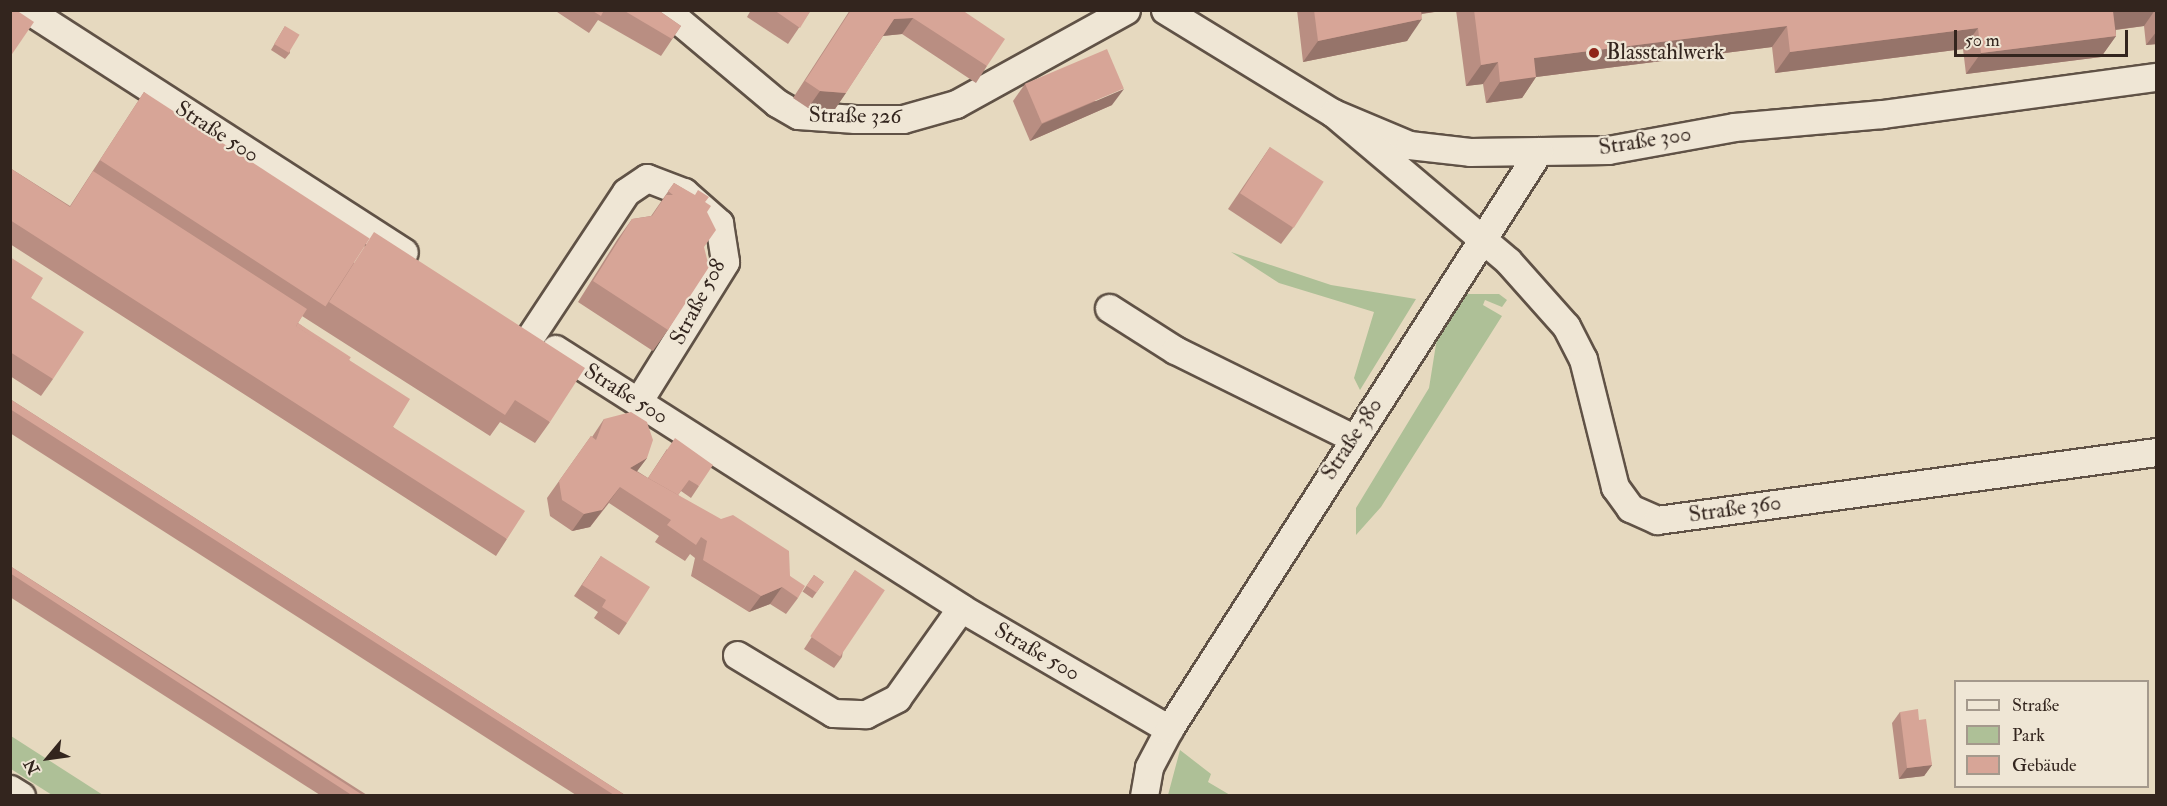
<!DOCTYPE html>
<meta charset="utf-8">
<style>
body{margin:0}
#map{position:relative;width:2167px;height:806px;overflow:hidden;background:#e6d9bf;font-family:"IM FELL Double Pica",serif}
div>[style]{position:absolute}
.green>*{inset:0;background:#aec097}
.roads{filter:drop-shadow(2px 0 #605246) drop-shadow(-2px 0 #605246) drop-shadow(0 2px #605246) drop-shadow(0 -2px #605246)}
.minor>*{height:27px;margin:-13.5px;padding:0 13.5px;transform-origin:13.5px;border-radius:13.5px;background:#efe6d5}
.wall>*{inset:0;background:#b98e82;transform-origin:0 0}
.shaded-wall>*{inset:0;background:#96746a}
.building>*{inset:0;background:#d7a597;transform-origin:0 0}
.dots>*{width:16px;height:16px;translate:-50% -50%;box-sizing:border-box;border:3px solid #efe6d5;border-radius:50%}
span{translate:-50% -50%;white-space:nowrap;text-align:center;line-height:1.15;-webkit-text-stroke:4.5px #efe6d5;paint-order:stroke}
.poi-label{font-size:22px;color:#33251e}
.left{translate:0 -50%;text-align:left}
.street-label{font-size:22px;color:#33251e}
.frame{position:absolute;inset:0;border:12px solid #33251e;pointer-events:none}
.legend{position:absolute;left:1954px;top:680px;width:195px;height:108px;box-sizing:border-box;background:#efe6d5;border:2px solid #a4998c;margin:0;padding:8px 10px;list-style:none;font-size:18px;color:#33251e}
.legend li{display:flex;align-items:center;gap:12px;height:30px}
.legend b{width:30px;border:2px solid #a4998c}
.north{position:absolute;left:18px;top:728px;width:60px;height:60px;-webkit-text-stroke:4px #efe6d5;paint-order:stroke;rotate:241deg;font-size:16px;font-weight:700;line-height:24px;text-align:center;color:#33251e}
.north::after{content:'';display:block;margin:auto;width:21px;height:27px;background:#33251e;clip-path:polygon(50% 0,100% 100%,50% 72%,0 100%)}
.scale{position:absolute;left:1954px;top:30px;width:174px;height:27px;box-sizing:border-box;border:3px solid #33251e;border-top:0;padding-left:8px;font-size:18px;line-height:21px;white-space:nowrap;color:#33251e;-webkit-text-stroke:4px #efe6d5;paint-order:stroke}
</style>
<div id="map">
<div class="green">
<div style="clip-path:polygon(1231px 252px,1331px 285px,1416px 299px,1360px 390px,1354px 378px,1374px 312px,1279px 283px)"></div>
<div style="clip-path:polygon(1464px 294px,1499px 294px,1507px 300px,1502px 307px,1485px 300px,1483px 305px,1502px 316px,1381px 507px,1356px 535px,1356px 508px,1429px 388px,1437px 338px)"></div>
<div style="clip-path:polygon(11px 736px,103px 795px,52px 795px,11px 769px)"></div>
<div style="clip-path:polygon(1180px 750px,1211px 774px,1208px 782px,1230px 795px,1168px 795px)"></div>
</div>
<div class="roads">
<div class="minor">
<div style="left:28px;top:10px;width:447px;rotate:32.8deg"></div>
<div style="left:666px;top:10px;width:145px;rotate:40deg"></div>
<div style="left:777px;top:103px;width:24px;rotate:30deg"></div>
<div style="left:798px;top:115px;width:57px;rotate:4deg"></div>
<div style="left:855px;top:119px;width:48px"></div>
<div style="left:903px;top:119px;width:55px;rotate:-15.8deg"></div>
<div style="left:956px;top:104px;width:194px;rotate:-28.9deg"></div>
<div style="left:1165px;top:10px;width:197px;rotate:31.5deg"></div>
<div style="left:1333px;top:113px;width:82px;rotate:22.8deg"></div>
<div style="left:1409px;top:145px;width:61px;rotate:6.5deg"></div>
<div style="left:1470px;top:152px;width:138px;rotate:-0.8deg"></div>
<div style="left:1608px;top:150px;width:128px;rotate:-10.3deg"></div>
<div style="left:1734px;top:127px;width:149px;rotate:-5deg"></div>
<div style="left:1882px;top:114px;width:276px;rotate:-7.7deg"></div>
<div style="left:1333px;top:113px;width:229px;rotate:40.2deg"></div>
<div style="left:1508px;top:261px;width:87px;rotate:48.3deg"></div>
<div style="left:1566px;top:326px;width:37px;rotate:63deg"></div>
<div style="left:1583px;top:359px;width:132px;rotate:76deg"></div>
<div style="left:1615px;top:487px;width:26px;rotate:54deg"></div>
<div style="left:1630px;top:508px;width:30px;rotate:24deg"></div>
<div style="left:1657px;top:520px;width:504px;rotate:-7.76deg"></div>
<div style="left:1109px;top:308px;width:78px;rotate:32.5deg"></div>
<div style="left:1175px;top:350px;width:199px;rotate:26.3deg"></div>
<div style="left:532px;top:334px;width:170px;rotate:-56.5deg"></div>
<div style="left:626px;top:192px;width:25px;rotate:-34deg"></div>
<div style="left:647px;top:178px;width:40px;rotate:21deg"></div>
<div style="left:684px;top:192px;width:47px;rotate:41.5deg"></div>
<div style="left:719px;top:223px;width:39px;rotate:81deg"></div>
<div style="left:725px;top:262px;width:165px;rotate:121.9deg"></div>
<div style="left:555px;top:349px;width:482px;rotate:32.5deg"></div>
<div style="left:961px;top:608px;width:241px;rotate:30.2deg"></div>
<div style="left:737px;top:655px;width:112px;rotate:31.1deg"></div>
<div style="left:833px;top:713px;width:33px;rotate:2deg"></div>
<div style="left:866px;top:714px;width:35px;rotate:-27deg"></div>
<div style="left:897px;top:698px;width:110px;rotate:-54.6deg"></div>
<div style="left:10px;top:789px;width:13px;rotate:32deg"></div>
<div style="left:1144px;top:796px;width:29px;rotate:-80deg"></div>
<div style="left:1149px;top:767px;width:43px;rotate:-62.2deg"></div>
<div style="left:1169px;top:729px;width:686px;rotate:-57.38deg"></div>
</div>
</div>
<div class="wall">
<div style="clip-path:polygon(554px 10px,658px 10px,681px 26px,661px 56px,598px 20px,589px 33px)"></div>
<div style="clip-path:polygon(751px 10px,811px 10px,788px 44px,747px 17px)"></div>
<div style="clip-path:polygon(850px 10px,962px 10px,987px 66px,976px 83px,902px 34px,883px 36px,835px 109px,808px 108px,793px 98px)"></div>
<div style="clip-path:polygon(1297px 10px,1448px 10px,1422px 14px,1407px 41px,1303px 62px)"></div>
<div style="clip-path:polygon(1456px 10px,2157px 10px,2157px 44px,2146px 45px,2144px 26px,2116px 30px,2116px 36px,2101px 57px,1966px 74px,1963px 49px,1775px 73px,1772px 47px,1536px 77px,1522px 98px,1486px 103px,1483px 84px,1466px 86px)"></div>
<div style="clip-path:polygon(285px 26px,290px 53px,285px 59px,271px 50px)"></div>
<div style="clip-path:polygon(1025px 84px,1112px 105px,1030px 141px,1013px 101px)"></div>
<div style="clip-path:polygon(144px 92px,550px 422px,535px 443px,500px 422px,490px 436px,302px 316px,298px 323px,349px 360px,393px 427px,507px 539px,496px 556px,10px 244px,10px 168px,70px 206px)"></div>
<div style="clip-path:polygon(1270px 147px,1293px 228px,1281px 244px,1228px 209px)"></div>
<div style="clip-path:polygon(674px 183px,705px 202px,707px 212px,704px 247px,668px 330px,653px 351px,578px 302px,617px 240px,632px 219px,651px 216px)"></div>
<div style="clip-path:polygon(10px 257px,31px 298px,53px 379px,41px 396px,10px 376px)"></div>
<div style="clip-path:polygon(10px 399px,625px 795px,576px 795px,10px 433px)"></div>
<div style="clip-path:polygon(604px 419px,647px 458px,637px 471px,648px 478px,667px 449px,699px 486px,691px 498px,681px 491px,678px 495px,790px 576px,798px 598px,786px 614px,770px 604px,749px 612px,691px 576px,695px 558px,690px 554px,685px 561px,655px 542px,659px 536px,609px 503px,590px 527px,572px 531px,550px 516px,547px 498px,591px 436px,592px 437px)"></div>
<div style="clip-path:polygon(601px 556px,627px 623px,619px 635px,594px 618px,598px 612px,574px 596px)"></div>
<div style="clip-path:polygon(10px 566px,367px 795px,320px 795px,10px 597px)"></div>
<div style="clip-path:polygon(855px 570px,842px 657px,834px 668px,804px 649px)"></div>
<div style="left:814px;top:575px;width:12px;height:20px;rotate:35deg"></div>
<div style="clip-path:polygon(1900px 712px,1919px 720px,1932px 765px,1924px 776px,1899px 779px,1892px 723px)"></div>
</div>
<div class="shaded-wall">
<div style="clip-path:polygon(1408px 10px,1448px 10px,1405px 16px)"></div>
<div style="clip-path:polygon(2155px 10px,2144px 26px,2098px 32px,2113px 11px)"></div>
<div style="clip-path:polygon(913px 18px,902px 34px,882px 36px,894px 19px)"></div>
<div style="clip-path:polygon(1422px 19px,1407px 41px,1303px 62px,1318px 41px)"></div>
<div style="clip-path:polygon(1787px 26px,1772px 47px,1536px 77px,1522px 98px,1486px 103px,1500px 82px,1534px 58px)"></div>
<div style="clip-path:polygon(1978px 28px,1963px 49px,1775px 73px,1790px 52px)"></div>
<div style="clip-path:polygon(2157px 31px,2157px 44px,2146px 45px)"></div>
<div style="clip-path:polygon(2116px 36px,2101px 57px,1966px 74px,1981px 53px)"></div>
<div style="clip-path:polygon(1498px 62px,1483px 84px,1466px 86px,1481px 65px)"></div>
<div style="clip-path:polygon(1124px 89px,1112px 105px,1030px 141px,1042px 124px)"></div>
<div style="clip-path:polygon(820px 91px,846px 93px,835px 109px,808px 108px)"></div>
<div style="clip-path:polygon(647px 458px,635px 474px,630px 468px)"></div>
<div style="clip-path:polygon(620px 487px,590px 527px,572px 531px,584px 514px)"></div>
<div style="clip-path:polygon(782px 587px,770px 604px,749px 612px,761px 596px)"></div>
<div style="clip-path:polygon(1932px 765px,1924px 776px,1899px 779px,1907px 768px)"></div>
</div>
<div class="building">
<div style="clip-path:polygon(10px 10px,16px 10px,34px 22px,10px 57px)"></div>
<div style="clip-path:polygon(591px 10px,604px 10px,601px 16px)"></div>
<div style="clip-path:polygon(623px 10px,658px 10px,681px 26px,672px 39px)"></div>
<div style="clip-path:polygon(774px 10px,811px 10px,800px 28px)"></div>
<div style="clip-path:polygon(851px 10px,962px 10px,1005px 39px,987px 66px,913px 18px,894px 19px,846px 93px,820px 91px,805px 81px)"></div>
<div style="clip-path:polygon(1314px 10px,1421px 10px,1422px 19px,1318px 41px)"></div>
<div style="clip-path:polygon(1474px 10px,2114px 10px,2113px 11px,2116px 36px,1981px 53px,1978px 28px,1790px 52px,1787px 26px,1534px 58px,1536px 77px,1500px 82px,1498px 62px,1481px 65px)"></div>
<div style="left:285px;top:26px;width:17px;height:21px;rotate:31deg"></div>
<div style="left:1107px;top:49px;width:43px;height:89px;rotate:67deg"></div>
<div style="left:144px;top:92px;width:269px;height:81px;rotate:33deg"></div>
<div style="left:1270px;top:147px;width:64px;height:55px;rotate:33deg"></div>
<div style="clip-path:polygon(10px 168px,70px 207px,93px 171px,307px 309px,296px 326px,410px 399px,393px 427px,525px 511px,507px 539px,10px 220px)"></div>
<div style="clip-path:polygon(674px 183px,695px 195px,698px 190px,709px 197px,705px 202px,711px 206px,707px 212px,716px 230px,704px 247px,709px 267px,668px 330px,593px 281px,632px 219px,652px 216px,666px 195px,673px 195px,668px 191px)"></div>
<div style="clip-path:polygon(374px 232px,585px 368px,550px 422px,515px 400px,505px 415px,329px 302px)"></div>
<div style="clip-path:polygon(10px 257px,43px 278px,31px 298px,84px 332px,53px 379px,10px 352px)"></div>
<div style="left:298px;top:323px;width:63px;height:4px;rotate:33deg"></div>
<div style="clip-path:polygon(10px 399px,625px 795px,614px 795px,10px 409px)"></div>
<div style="clip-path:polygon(631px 412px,647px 422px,653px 440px,647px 458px,630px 468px,721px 519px,733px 515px,789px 551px,790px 576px,805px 586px,798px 598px,782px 587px,761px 596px,703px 560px,707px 541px,701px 537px,696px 545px,667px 525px,671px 520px,620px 487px,602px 510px,584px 514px,562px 500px,559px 481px,591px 436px,596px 440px,604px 419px)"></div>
<div style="clip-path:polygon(675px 438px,713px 465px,699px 486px,689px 480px,678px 495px,648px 478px)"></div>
<div style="clip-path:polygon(601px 556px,650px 587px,627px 623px,602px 607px,606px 600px,582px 585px)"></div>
<div style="left:10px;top:566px;width:424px;height:6px;rotate:33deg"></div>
<div style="left:855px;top:570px;width:36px;height:80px;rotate:34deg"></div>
<div style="left:814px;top:575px;width:12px;height:13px;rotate:35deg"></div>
<div style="clip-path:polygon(1918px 709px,1919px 720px,1926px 719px,1932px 765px,1907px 768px,1900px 712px)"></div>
</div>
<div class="dots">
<div style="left:1594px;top:53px;background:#8f2418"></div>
</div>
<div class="poi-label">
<span class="left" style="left:1606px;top:53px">Blasstahlwerk</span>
</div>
<div class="street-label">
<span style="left:855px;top:116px;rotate:1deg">Straße 326</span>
<span style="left:217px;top:132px;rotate:33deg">Straße 500</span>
<span style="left:1645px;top:141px;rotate:-9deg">Straße 300</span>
<span style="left:698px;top:302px;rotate:-62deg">Straße 508</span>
<span style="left:626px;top:394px;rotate:32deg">Straße 500</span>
<span style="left:1352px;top:439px;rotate:-57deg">Straße 380</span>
<span style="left:1735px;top:509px;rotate:-8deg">Straße 360</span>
<span style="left:1037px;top:652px;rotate:30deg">Straße 500</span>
</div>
<div class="frame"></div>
<ul class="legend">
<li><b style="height:8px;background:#efe6d5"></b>Straße</li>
<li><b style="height:16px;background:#aec097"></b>Park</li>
<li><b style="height:16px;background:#d7a597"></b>Gebäude</li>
</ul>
<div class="north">N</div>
<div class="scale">50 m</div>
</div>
